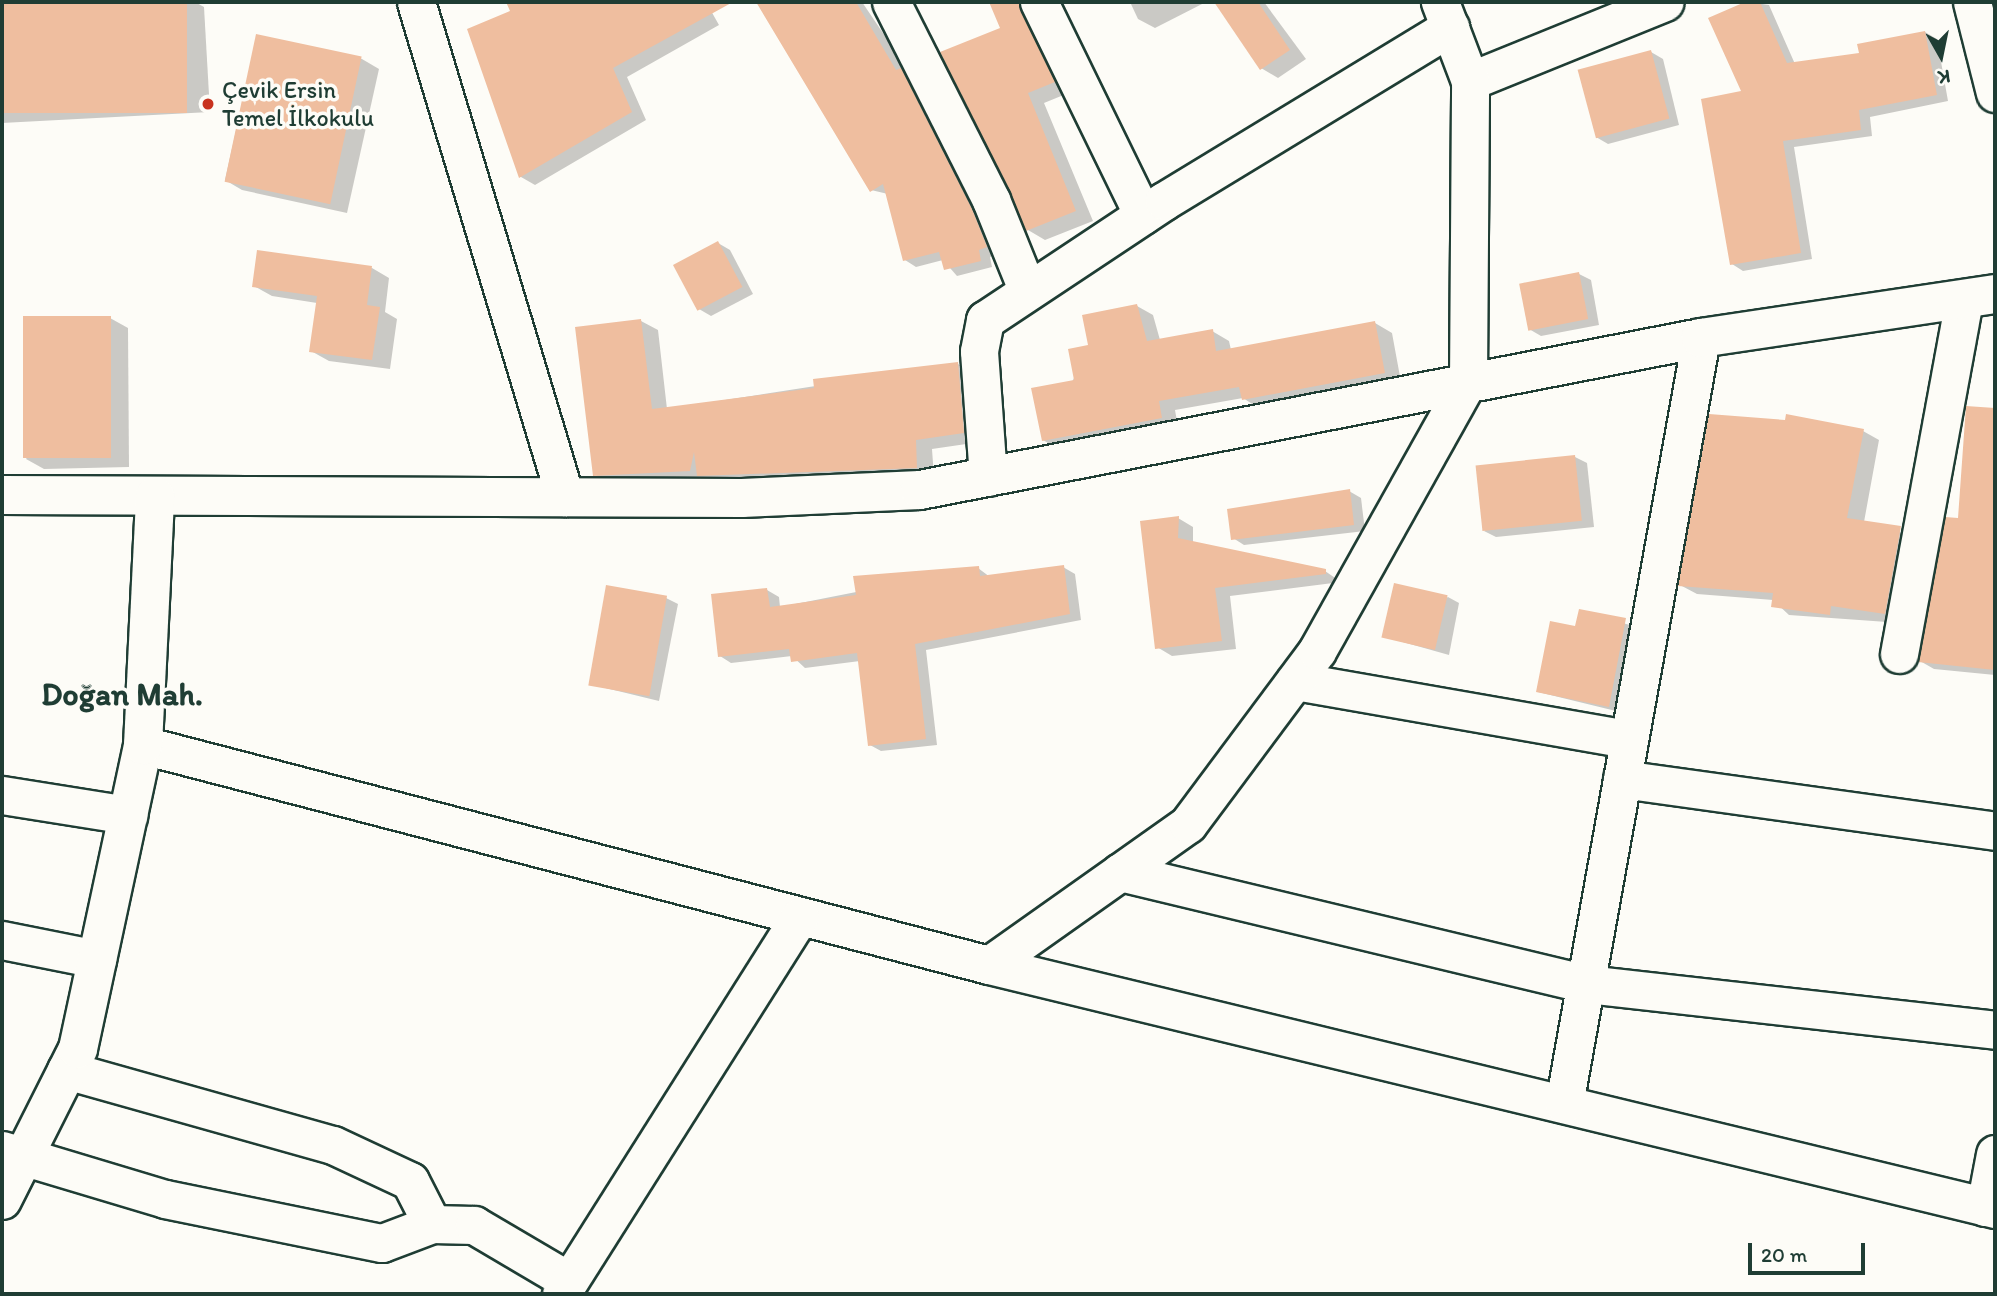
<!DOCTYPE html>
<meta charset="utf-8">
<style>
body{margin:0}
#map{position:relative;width:1997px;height:1296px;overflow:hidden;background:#fdfcf7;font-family:Itim,sans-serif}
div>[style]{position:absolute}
.shadow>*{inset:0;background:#0003}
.building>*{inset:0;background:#efbe9f;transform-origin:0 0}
.roads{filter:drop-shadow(2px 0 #1f3d34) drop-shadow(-2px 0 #1f3d34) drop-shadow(0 2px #1f3d34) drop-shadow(0 -2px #1f3d34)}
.street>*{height:37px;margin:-18.5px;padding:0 18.5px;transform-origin:18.5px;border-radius:18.5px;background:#fdfcf7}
.secondary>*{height:38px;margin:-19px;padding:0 19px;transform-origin:19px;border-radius:19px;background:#fdfcf7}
.dots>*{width:19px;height:19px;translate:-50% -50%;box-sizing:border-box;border:4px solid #fdfcf7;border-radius:50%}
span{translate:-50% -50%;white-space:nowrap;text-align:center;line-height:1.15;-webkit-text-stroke:7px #fdfcf7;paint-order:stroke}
.poi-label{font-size:24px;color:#1f3d34}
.left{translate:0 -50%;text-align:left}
.district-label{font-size:32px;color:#1f3d34;font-weight:700}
.frame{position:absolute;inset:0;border:4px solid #1f3d34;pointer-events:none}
.north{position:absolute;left:1906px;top:21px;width:70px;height:70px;-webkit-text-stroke:5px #fdfcf7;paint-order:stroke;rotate:171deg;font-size:19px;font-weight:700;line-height:28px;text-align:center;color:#1f3d34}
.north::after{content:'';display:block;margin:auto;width:24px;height:32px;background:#1f3d34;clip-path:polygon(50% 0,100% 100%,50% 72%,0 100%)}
.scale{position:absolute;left:1748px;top:1243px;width:117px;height:32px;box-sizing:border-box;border:4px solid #1f3d34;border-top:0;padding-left:9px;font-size:21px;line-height:24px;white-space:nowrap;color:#1f3d34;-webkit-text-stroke:5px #fdfcf7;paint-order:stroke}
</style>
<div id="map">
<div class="shadow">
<div style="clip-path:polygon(2px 2px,195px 2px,204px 7px,210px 112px,2px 123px)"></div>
<div style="clip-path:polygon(508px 2px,577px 2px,582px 12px,600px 2px,706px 2px,719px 25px,627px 77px,646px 120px,535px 185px,521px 177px,469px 30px,512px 12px)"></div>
<div style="clip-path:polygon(774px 2px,862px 2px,912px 76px,998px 253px,990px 257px,992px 267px,957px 276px,943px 260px,916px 267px,905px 260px,888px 194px,871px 190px,762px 9px)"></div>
<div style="clip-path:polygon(991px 2px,1043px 2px,1071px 92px,1044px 103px,1093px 221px,1045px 240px,1028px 230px,1002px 29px)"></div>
<div style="clip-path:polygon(1130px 2px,1206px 2px,1155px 28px,1138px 19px)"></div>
<div style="clip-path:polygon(1216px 2px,1264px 2px,1306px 59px,1278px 78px,1261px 68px)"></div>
<div style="clip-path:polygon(1749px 2px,1769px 5px,1795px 64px,1861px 55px,1925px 32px,1937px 39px,1948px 101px,1870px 117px,1872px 136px,1794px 147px,1812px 259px,1743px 271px,1732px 264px,1744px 92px,1711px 19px)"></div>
<div style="clip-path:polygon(257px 36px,362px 59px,379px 69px,347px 213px,242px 190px,225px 180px)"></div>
<div style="clip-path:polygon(1651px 52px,1663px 59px,1679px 125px,1608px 144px,1596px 137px)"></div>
<div style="clip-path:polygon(718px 243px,730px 250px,753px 294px,711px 316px,699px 309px)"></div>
<div style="clip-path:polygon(372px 268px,389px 278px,385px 312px,397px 319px,390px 369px,329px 361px,311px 351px,317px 303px,272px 296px,254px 286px)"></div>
<div style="clip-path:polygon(1579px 274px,1591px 280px,1599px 325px,1541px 336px,1529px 329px)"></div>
<div style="clip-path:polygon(1137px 306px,1153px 315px,1160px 340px,1212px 331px,1229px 341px,1231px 350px,1375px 323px,1392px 333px,1401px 382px,1260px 409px,1243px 398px,1175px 410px,1178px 427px,1060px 450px,1043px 440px,1090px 346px)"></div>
<div style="clip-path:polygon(110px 318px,128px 328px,129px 467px,44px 469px,26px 459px)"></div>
<div style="clip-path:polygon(641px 321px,658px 330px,667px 409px,958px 364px,975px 374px,980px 442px,932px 449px,934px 477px,612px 484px,594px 474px)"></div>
<div style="clip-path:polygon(1967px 408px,1995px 410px,1995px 675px,1934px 669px,1920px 661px,1960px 520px)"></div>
<div style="clip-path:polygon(1863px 431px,1879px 440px,1864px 522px,1917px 537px,1901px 623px,1789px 615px,1773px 600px,1697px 594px,1680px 585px)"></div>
<div style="clip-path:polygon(1575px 457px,1587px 463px,1594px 527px,1496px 537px,1484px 531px)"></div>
<div style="clip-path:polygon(1349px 491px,1361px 498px,1365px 531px,1244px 545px,1233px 538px)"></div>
<div style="clip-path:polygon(1178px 518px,1193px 527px,1193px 543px,1325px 571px,1341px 582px,1230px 596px,1236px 649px,1172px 656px,1157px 647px)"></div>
<div style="clip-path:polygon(1063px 567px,1075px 574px,1081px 620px,926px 650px,937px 745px,881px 751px,870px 745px,860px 661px,805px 668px,792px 656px,731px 663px,720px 656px,767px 590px,779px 597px,780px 607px,978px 568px,990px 577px)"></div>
<div style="clip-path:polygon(1448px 597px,1459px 603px,1449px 655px,1385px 637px)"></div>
<div style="clip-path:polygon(666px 598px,678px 604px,659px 701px,589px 684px)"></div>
<div style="clip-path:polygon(1580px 611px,1637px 627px,1620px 712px,1538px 692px,1577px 628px)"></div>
</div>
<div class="building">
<div style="left:2px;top:2px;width:185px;height:111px"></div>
<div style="clip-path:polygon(506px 2px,733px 2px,613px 68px,632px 112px,519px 178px,467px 29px,510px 11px)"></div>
<div style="clip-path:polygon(756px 2px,856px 2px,896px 70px,901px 68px,972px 209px,987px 247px,979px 250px,981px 261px,944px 270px,939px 252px,903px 261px,883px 184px,870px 192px)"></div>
<div style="clip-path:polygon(989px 2px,1018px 2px,1055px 82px,1028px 93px,1076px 211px,1026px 231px,940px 52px,1000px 28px)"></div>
<div style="clip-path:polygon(1214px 2px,1258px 2px,1290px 50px,1260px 70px)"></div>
<div style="clip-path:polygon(1745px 2px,1760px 2px,1787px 63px,1859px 53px,1857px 44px,1925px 31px,1937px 95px,1859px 110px,1861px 130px,1783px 141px,1801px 253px,1730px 265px,1701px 99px,1741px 91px,1708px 18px)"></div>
<div style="left:256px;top:34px;width:108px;height:151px;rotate:12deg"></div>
<div style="left:1651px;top:50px;width:71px;height:76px;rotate:75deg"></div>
<div style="left:718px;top:241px;width:52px;height:51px;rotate:62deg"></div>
<div style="clip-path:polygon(257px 250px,372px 266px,367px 305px,380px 307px,372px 360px,309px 352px,317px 296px,252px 287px)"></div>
<div style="left:1579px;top:272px;width:48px;height:61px;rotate:79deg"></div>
<div style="clip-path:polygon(1137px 304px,1147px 341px,1213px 329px,1216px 351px,1375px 321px,1385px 373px,1242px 400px,1239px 387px,1159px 401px,1162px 418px,1042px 441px,1031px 388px,1074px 380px,1068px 349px,1088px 345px,1082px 315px)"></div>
<div style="left:111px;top:316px;width:142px;height:88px;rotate:90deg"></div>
<div style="clip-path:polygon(641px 319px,652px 409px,814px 388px,813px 379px,958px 362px,964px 433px,916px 440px,917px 468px,697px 476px,694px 452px,690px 471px,593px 476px,575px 327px)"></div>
<div style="clip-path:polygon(1966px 406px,1995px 408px,1995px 670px,1918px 662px,1945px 517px,1958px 518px)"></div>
<div style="clip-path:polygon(1709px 414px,1785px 420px,1786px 414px,1864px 429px,1847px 518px,1901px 526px,1885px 614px,1831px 606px,1830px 615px,1771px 607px,1773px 593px,1678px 586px)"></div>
<div style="left:1575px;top:455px;width:66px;height:100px;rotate:84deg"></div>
<div style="clip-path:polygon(1350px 489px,1354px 525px,1231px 540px,1227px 509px)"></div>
<div style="clip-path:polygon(1179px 516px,1178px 538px,1326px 569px,1326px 574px,1215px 588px,1222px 641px,1155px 649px,1140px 521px)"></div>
<div style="clip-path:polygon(1064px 565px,1070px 614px,915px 644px,926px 739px,868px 746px,857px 653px,791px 662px,789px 649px,718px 657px,711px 594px,767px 588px,770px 607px,856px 595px,853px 576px,979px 566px,980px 576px)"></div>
<div style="left:1394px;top:583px;width:55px;height:56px;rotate:13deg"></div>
<div style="left:606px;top:585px;width:62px;height:102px;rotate:10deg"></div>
<div style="clip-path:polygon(1579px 609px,1626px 618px,1609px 707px,1536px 692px,1550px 621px,1575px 626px)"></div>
</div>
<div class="roads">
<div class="street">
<div style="left:416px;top:2px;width:517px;rotate:73.25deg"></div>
<div style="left:891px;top:2px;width:222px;rotate:63.2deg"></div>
<div style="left:991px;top:200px;width:96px;rotate:68deg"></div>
<div style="left:1039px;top:2px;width:237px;rotate:64deg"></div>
<div style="left:1972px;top:2px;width:94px;rotate:75.8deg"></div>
<div style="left:1470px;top:81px;width:210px;rotate:-22.1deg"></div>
<div style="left:988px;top:477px;width:126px;rotate:-94.1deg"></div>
<div style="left:979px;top:351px;width:32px;rotate:-79deg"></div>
<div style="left:985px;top:320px;width:215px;rotate:-33.6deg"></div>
<div style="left:1164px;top:201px;width:335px;rotate:-31.3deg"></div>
<div style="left:1899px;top:654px;width:356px;rotate:-79.6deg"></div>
<div style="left:1295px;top:681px;width:339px;rotate:9.9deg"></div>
<div style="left:143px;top:745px;width:874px;rotate:14.58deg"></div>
<div style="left:989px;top:965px;width:1035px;rotate:13.63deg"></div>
<div style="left:1622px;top:779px;width:377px;rotate:7.9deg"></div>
<div style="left:2px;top:795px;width:128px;rotate:9deg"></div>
<div style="left:1120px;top:872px;width:479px;rotate:13.5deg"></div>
<div style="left:1586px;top:984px;width:412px;rotate:6.4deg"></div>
<div style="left:2px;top:940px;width:97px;rotate:11.3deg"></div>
<div style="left:989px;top:965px;width:244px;rotate:-35.3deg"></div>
<div style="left:1188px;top:824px;width:216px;rotate:-53.3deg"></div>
<div style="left:1317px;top:651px;width:309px;rotate:-60.8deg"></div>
<div style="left:1468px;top:381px;width:300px;rotate:-89.6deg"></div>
<div style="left:1470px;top:81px;width:85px;rotate:-110.8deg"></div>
<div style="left:66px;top:1070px;width:277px;rotate:15.7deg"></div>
<div style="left:333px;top:1145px;width:85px;rotate:25.1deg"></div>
<div style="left:410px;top:1181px;width:48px;rotate:62.9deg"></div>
<div style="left:1564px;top:1104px;width:778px;rotate:-79.86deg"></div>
<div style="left:2px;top:1150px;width:170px;rotate:16.7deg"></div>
<div style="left:165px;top:1199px;width:221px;rotate:11.5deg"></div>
<div style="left:382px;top:1243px;width:53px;rotate:-20.8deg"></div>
<div style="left:432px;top:1224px;width:42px;rotate:1.4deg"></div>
<div style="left:474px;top:1225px;width:110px;rotate:30.5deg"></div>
<div style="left:1985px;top:1207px;width:54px;rotate:-79.3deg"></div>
<div style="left:561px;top:1294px;width:447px;rotate:-57.7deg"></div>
</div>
<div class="secondary">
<div style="left:2px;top:495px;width:740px;rotate:0.23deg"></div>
<div style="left:742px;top:498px;width:178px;rotate:-2.6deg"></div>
<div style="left:920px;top:490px;width:796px;rotate:-11.01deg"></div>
<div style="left:1701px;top:338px;width:297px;rotate:-8.5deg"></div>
<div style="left:2px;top:1200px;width:169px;rotate:-63.3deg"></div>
<div style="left:78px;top:1049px;width:311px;rotate:-77.9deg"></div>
<div style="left:143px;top:745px;width:249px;rotate:-87.2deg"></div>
</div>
</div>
<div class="dots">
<div style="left:208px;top:104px;background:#c8321e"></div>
</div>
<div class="poi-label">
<span class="left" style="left:222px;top:104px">Çevik Ersin<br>Temel İlkokulu</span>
</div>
<div class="district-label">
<span style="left:122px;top:694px">Doğan Mah.</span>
</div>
<div class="frame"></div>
<div class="north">K</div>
<div class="scale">20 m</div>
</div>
